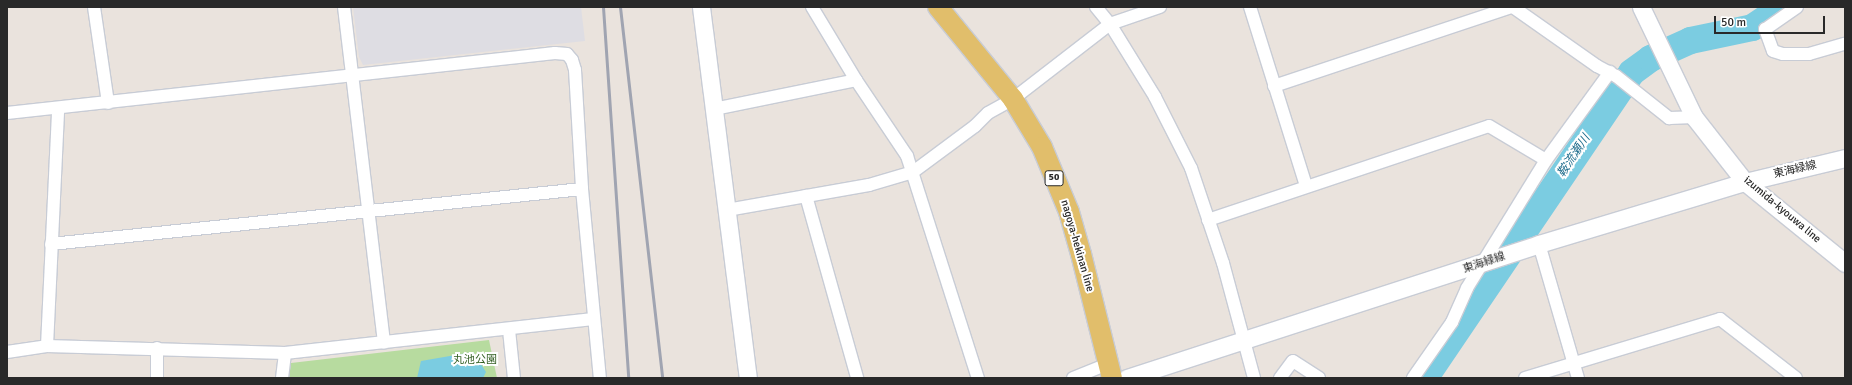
<!DOCTYPE html>
<meta charset="utf-8">
<style>
body{margin:0}
#map{position:relative;width:1852px;height:385px;overflow:hidden;background:#eae3dd;font-family:Signika,"Noto Sans JP",sans-serif}
div>[style]{position:absolute}
.industrial>*{inset:0;background:#dedde3}
.green>*{inset:0;background:#b7db9f}
.water>*{inset:0;background:#7bcce1}
.river>*{height:27px;margin:-13.5px;padding:0 13.5px;transform-origin:13.5px;border-radius:13.5px;background:#7bcce1}
.roads{filter:drop-shadow(1px 0 #c8ccd5) drop-shadow(-1px 0 #c8ccd5) drop-shadow(0 1px #c8ccd5) drop-shadow(0 -1px #c8ccd5)}
.street>*{height:12px;margin:-6px;padding:0 6px;transform-origin:6px;border-radius:6px;background:#fff}
.secondary>*{height:17px;margin:-8.5px;padding:0 8.5px;transform-origin:8.5px;border-radius:8.5px;background:#fff}
.primary>*{height:20px;margin:-10px;padding:0 10px;transform-origin:10px;border-radius:10px;background:#e1be6b}
.rail>*{height:3px;margin:-1.5px;padding:0 1.5px;transform-origin:1.5px;border-radius:1.5px;background:#a0a4b1}
span{translate:-50% -50%;white-space:nowrap;text-align:center;line-height:1.15;-webkit-text-stroke:4px #fff;paint-order:stroke}
.shield-label span{padding:1px 3px;background:#fff;border:1px solid;border-radius:3px;-webkit-text-stroke-width:0}
.shield-label{font-size:10px;color:#292929;font-weight:700}
.street-label{font-size:11px;color:#292929}
.park-label{font-size:11px;color:#325e22}
.water-label{font-size:12px;color:#1c6b8b;font-style:italic}
.frame{position:absolute;inset:0;border:8px solid #292929;pointer-events:none}
.scale{position:absolute;left:1714px;top:16px;width:111px;height:18px;box-sizing:border-box;border:2px solid #292929;border-top:0;padding-left:5px;font-size:12px;line-height:14px;white-space:nowrap;color:#292929;-webkit-text-stroke:3px #fff;paint-order:stroke}
</style>
<div id="map">
<div class="industrial">
<div style="clip-path:polygon(353px 7px,581px 7px,585px 41px,363px 65px,359px 57px)"></div>
</div>
<div class="green">
<div style="clip-path:polygon(489px 340px,497px 378px,289px 378px,291px 363px)"></div>
</div>
<div class="water">
<div style="clip-path:polygon(473px 352px,486px 372px,483px 378px,417px 378px,421px 361px)"></div>
</div>
<div class="river">
<div style="left:1424px;top:378px;width:369px;rotate:-55.9deg"></div>
<div style="left:1631px;top:72px;width:24px;rotate:-36deg"></div>
<div style="left:1650px;top:58px;width:44px;rotate:-24.2deg"></div>
<div style="left:1690px;top:40px;width:63px;rotate:-11.8deg"></div>
<div style="left:1752px;top:27px;width:36px;rotate:-34deg"></div>
</div>
<div class="roads">
<div class="street">
<div style="left:94px;top:7px;width:97px;rotate:81.7deg"></div>
<div style="left:344px;top:7px;width:338px;rotate:83.2deg"></div>
<div style="left:812px;top:7px;width:85px;rotate:58.9deg"></div>
<div style="left:856px;top:80px;width:92px;rotate:56.1deg"></div>
<div style="left:907px;top:156px;width:233px;rotate:72.3deg"></div>
<div style="left:1096px;top:7px;width:22px;rotate:51deg"></div>
<div style="left:1110px;top:24px;width:86px;rotate:58.3deg"></div>
<div style="left:1155px;top:97px;width:80px;rotate:63.1deg"></div>
<div style="left:1191px;top:168px;width:100px;rotate:71.4deg"></div>
<div style="left:1223px;top:263px;width:119px;rotate:74.9deg"></div>
<div style="left:1250px;top:7px;width:188px;rotate:72.6deg"></div>
<div style="left:1513px;top:7px;width:103px;rotate:35.1deg"></div>
<div style="left:1597px;top:66px;width:21px;rotate:28deg"></div>
<div style="left:1616px;top:76px;width:68px;rotate:38.4deg"></div>
<div style="left:1669px;top:118px;width:25px;rotate:-2deg"></div>
<div style="left:1797px;top:7px;width:39px;rotate:145deg"></div>
<div style="left:1765px;top:29px;width:23px;rotate:70deg"></div>
<div style="left:1773px;top:51px;width:10px;rotate:17deg"></div>
<div style="left:1783px;top:54px;width:26px"></div>
<div style="left:1809px;top:54px;width:37px;rotate:-16deg"></div>
<div style="left:1274px;top:86px;width:250px;rotate:-18.4deg"></div>
<div style="left:714px;top:109px;width:145px;rotate:-11.5deg"></div>
<div style="left:7px;top:113px;width:551px;rotate:-6.25deg"></div>
<div style="left:555px;top:53px;width:12px;rotate:5deg"></div>
<div style="left:567px;top:54px;width:8px;rotate:50deg"></div>
<div style="left:572px;top:60px;width:10px;rotate:73deg"></div>
<div style="left:575px;top:70px;width:119px;rotate:86.6deg"></div>
<div style="left:582px;top:189px;width:190px;rotate:84.6deg"></div>
<div style="left:806px;top:196px;width:189px;rotate:74.3deg"></div>
<div style="left:727px;top:210px;width:144px;rotate:-10deg"></div>
<div style="left:869px;top:185px;width:46px;rotate:-16.5deg"></div>
<div style="left:913px;top:172px;width:77px;rotate:-36.6deg"></div>
<div style="left:975px;top:126px;width:18px;rotate:-45deg"></div>
<div style="left:988px;top:113px;width:29px;rotate:-29deg"></div>
<div style="left:1013px;top:99px;width:123px;rotate:-37.7deg"></div>
<div style="left:1110px;top:24px;width:53px;rotate:-18.8deg"></div>
<div style="left:1208px;top:220px;width:296px;rotate:-18.5deg"></div>
<div style="left:1489px;top:126px;width:66px;rotate:30.8deg"></div>
<div style="left:51px;top:244px;width:534px;rotate:-5.91deg"></div>
<div style="left:1539px;top:244px;width:140px;rotate:73.8deg"></div>
<div style="left:509px;top:330px;width:48px;rotate:84.1deg"></div>
<div style="left:47px;top:346px;width:237px;rotate:-87.3deg"></div>
<div style="left:157px;top:348px;width:30px;rotate:90deg"></div>
<div style="left:7px;top:352px;width:40px;rotate:-8.5deg"></div>
<div style="left:47px;top:346px;width:238px;rotate:1.7deg"></div>
<div style="left:285px;top:353px;width:310px;rotate:-6.3deg"></div>
<div style="left:282px;top:378px;width:25px;rotate:-83deg"></div>
<div style="left:1073px;top:378px;width:38px;rotate:-22deg"></div>
<div style="left:1280px;top:378px;width:21px;rotate:-53deg"></div>
<div style="left:1293px;top:361px;width:31px;rotate:33deg"></div>
<div style="left:1413px;top:378px;width:68px;rotate:-55.1deg"></div>
<div style="left:1452px;top:322px;width:37px;rotate:-66deg"></div>
<div style="left:1467px;top:288px;width:150px;rotate:-58.3deg"></div>
<div style="left:1546px;top:160px;width:109px;rotate:-54deg"></div>
<div style="left:1525px;top:378px;width:204px;rotate:-16.8deg"></div>
<div style="left:1720px;top:319px;width:96px;rotate:37.8deg"></div>
</div>
<div class="secondary">
<div style="left:701px;top:7px;width:374px;rotate:82.8deg"></div>
<div style="left:1641px;top:7px;width:122px;rotate:64.3deg"></div>
<div style="left:1694px;top:117px;width:83px;rotate:51.9deg"></div>
<div style="left:1745px;top:182px;width:129px;rotate:39deg"></div>
<div style="left:1127px;top:378px;width:433px;rotate:-18deg"></div>
<div style="left:1539px;top:244px;width:215px;rotate:-16.8deg"></div>
<div style="left:1745px;top:182px;width:103px;rotate:-13.5deg"></div>
</div>
<div class="primary">
<div style="left:938px;top:7px;width:119px;rotate:50.8deg"></div>
<div style="left:1013px;top:99px;width:56px;rotate:58.9deg"></div>
<div style="left:1042px;top:147px;width:70px;rotate:67.4deg"></div>
<div style="left:1069px;top:212px;width:44px;rotate:74.1deg"></div>
<div style="left:1081px;top:254px;width:128px;rotate:76deg"></div>
</div>
</div>
<div class="rail">
<div style="left:603px;top:7px;width:372px;rotate:86.1deg"></div>
<div style="left:620px;top:7px;width:373px;rotate:83.5deg"></div>
</div>
<div class="shield-label">
<span style="left:1054px;top:178px">50</span>
</div>
<div class="street-label">
<span style="left:1795px;top:170px;rotate:-13deg">東海緑線</span>
<span style="left:1782px;top:210px;rotate:40deg">izumida-kyouwa line</span>
<span style="left:1077px;top:246px;rotate:74deg">nagoya-hekinan line</span>
<span style="left:1484px;top:263px;rotate:-18deg">東海緑線</span>
</div>
<div class="park-label">
<span style="left:475px;top:360px">丸池公園</span>
</div>
<div class="water-label">
<span style="left:1574px;top:156px;rotate:-56deg">鞍流瀬川</span>
</div>
<div class="frame"></div>
<div class="scale">50 m</div>
</div>
